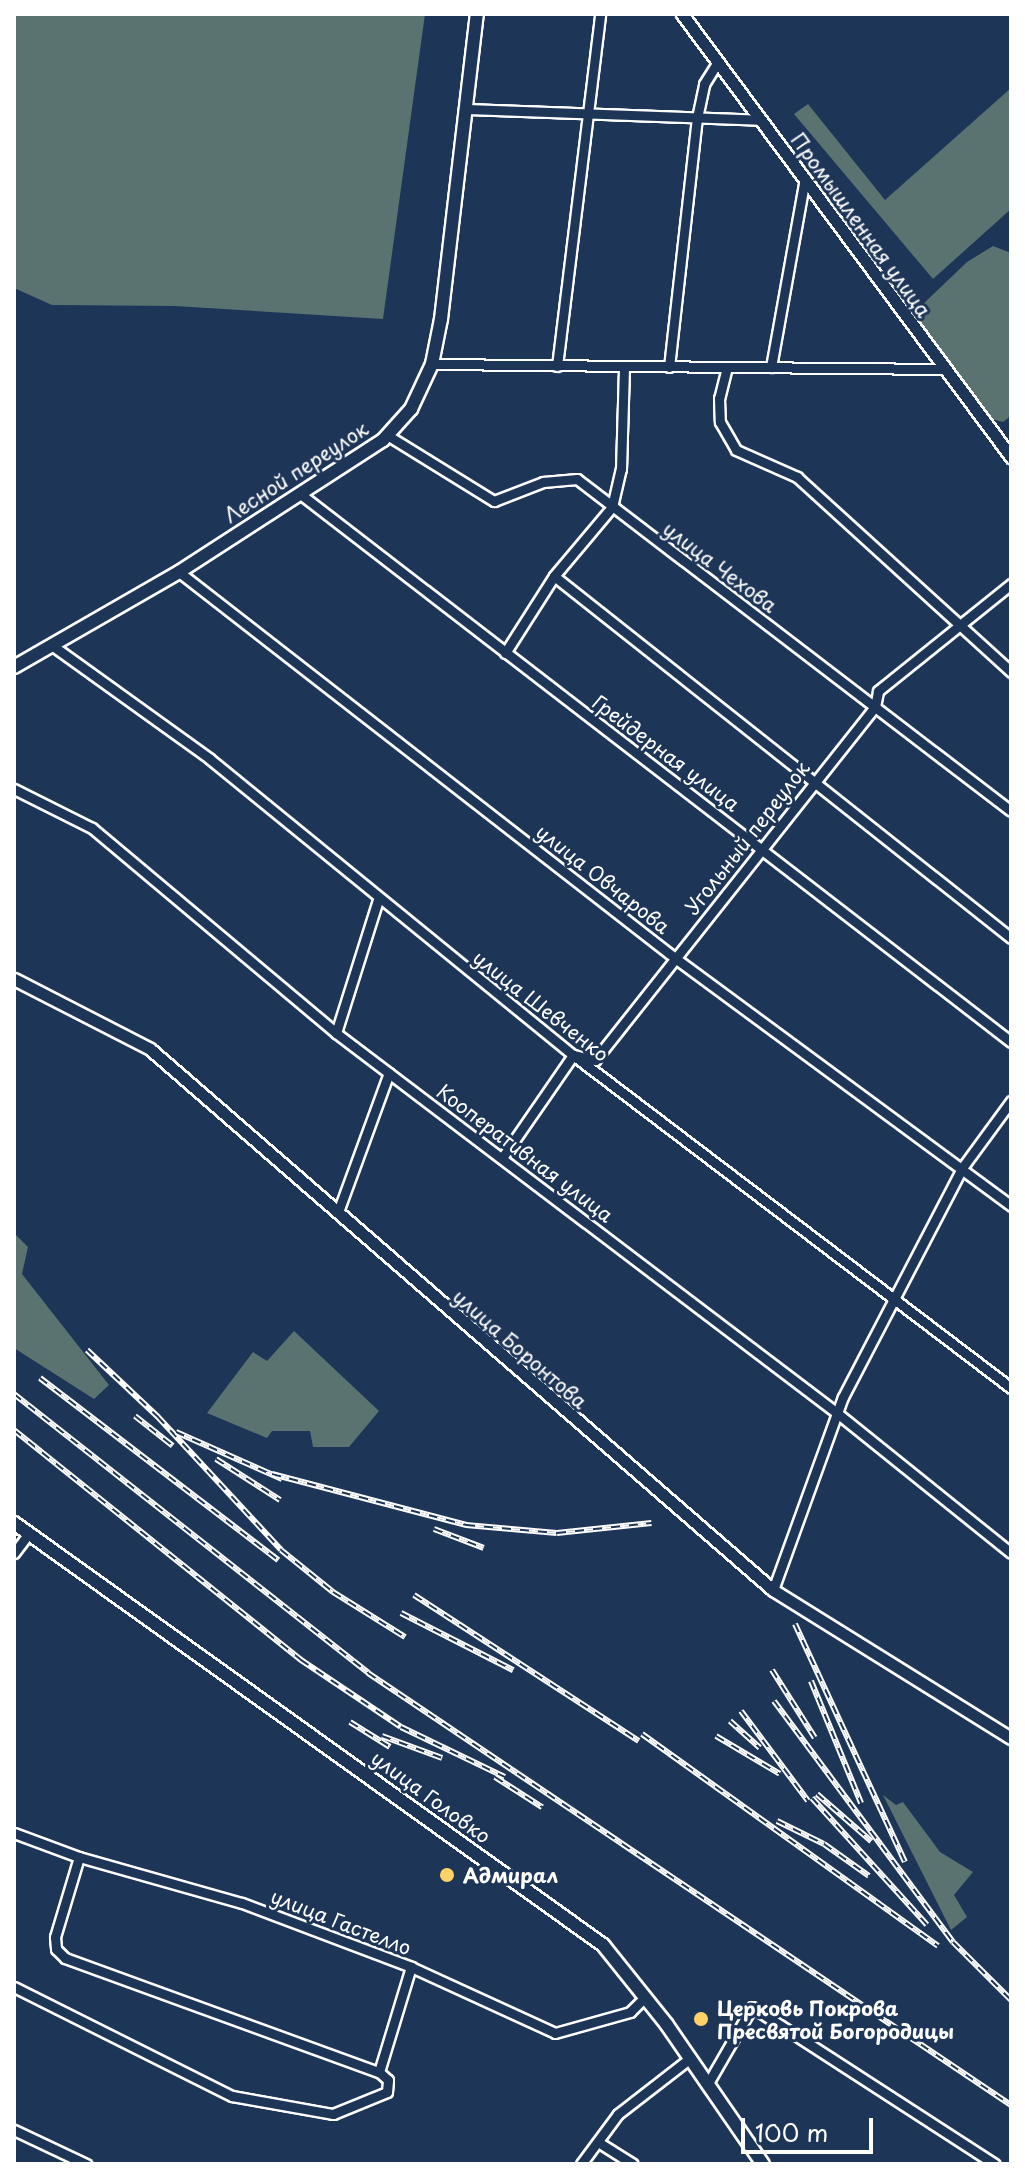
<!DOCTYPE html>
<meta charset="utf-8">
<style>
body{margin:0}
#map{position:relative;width:1025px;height:2178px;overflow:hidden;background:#1d3557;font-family:"Playpen Sans",sans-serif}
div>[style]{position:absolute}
.green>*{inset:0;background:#5a7370}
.roads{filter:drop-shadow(2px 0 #fff) drop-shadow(-2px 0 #fff) drop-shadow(0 2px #fff) drop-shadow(0 -2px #fff)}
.minor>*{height:9px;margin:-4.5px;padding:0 4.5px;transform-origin:4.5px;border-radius:4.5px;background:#1d3557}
.tertiary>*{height:11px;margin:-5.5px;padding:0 5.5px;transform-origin:5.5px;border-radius:5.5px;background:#1d3557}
.secondary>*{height:12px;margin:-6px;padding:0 6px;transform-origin:6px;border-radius:6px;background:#1d3557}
.rail>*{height:6px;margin-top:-3px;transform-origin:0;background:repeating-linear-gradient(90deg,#1d3557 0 9px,#fff 0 18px);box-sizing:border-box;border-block:2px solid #fff}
.dots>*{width:22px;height:22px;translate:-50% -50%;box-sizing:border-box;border:4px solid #1d3557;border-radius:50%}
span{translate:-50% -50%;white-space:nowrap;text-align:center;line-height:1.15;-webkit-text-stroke:6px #1d3557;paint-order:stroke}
.street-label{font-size:20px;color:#fff}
.poi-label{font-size:20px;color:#fff;font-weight:700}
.left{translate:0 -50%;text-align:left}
.frame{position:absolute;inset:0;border:16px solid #fff;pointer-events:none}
.scale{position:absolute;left:741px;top:2118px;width:132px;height:36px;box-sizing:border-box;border:4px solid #fff;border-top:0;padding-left:10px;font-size:24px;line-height:28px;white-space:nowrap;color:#fff;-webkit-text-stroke:6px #1d3557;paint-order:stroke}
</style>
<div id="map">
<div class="green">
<div style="clip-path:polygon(14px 14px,425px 14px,383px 319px,175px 306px,52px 305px,14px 288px)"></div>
<div style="clip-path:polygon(1011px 88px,1011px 209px,933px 279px,794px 114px,808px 104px,885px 200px)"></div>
<div style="clip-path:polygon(993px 246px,1011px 253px,1011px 416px,1003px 422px,988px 418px,915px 320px,921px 306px,967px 262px)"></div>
<div style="clip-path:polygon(14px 1233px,28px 1247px,22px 1274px,109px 1385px,94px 1399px,14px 1348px)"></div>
<div style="clip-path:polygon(294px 1331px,379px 1411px,349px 1447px,313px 1447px,310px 1431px,272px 1431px,267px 1438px,207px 1413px,253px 1352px,267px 1361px)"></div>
<div style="clip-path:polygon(883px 1795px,896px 1805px,903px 1802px,940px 1852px,973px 1872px,954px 1895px,967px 1917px,951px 1930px)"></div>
</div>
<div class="roads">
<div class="minor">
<div style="left:465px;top:109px;width:297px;rotate:2.1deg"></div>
<div style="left:432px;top:364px;width:510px;rotate:0.56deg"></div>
<div style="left:557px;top:366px;width:355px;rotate:-83deg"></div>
<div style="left:669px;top:367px;width:251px;rotate:-83.6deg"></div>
<div style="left:697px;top:118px;width:35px;rotate:-78deg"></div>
<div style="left:704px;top:84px;width:25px;rotate:-58deg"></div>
<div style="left:727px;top:367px;width:32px;rotate:104deg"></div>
<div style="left:719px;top:398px;width:24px;rotate:88deg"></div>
<div style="left:720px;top:422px;width:32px;rotate:60deg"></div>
<div style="left:736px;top:450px;width:67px;rotate:23.9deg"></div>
<div style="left:797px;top:477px;width:290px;rotate:42.3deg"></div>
<div style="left:771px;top:367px;width:192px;rotate:-79.8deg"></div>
<div style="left:387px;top:435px;width:126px;rotate:31.7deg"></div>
<div style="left:494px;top:501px;width:53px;rotate:-21.2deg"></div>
<div style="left:543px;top:482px;width:34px;rotate:-5deg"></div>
<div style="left:577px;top:479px;width:546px;rotate:37.42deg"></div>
<div style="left:299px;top:493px;width:899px;rotate:37.63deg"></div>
<div style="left:179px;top:572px;width:628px;rotate:37.89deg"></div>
<div style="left:675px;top:958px;width:418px;rotate:36.4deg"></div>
<div style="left:554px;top:576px;width:583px;rotate:38.38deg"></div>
<div style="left:53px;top:646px;width:193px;rotate:35.7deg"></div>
<div style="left:210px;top:759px;width:468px;rotate:39.2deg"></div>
<div style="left:573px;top:1055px;width:550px;rotate:37.24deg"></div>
<div style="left:505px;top:653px;width:91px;rotate:-57.5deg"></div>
<div style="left:554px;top:576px;width:90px;rotate:-50deg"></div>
<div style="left:612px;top:507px;width:39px;rotate:-77deg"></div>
<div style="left:621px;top:469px;width:101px;rotate:-88.3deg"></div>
<div style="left:14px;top:789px;width:87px;rotate:26.6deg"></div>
<div style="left:92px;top:828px;width:319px;rotate:40deg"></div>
<div style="left:336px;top:1033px;width:629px;rotate:37.18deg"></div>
<div style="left:837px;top:1413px;width:223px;rotate:38.8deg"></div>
<div style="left:336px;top:1033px;width:139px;rotate:-72.5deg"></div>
<div style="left:502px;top:1158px;width:125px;rotate:-55.4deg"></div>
<div style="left:573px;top:1055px;width:23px;rotate:13deg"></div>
<div style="left:595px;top:1060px;width:451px;rotate:-51.6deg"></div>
<div style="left:875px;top:707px;width:16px;rotate:-79deg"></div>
<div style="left:878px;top:691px;width:171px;rotate:-38.8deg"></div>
<div style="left:338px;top:1212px;width:148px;rotate:-69.9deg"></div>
<div style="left:14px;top:1553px;width:25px;rotate:-53deg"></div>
<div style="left:773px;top:1590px;width:205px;rotate:-70.1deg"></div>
<div style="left:843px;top:1397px;width:258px;rotate:-62.5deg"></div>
<div style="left:962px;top:1168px;width:83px;rotate:-53.8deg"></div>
<div style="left:14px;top:1833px;width:69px;rotate:20.3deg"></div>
<div style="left:79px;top:1857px;width:169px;rotate:15.8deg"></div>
<div style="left:242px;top:1903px;width:181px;rotate:20.7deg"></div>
<div style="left:411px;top:1967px;width:158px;rotate:24.6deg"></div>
<div style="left:555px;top:2033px;width:78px;rotate:-15.6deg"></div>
<div style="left:630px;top:2012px;width:21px;rotate:-45deg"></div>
<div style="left:79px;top:1857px;width:84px;rotate:106.7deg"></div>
<div style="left:55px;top:1937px;width:12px;rotate:85deg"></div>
<div style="left:56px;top:1949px;width:13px;rotate:45deg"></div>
<div style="left:65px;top:1958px;width:334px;rotate:20deg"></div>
<div style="left:14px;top:1987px;width:244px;rotate:26.6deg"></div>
<div style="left:232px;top:2096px;width:103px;rotate:10.1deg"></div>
<div style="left:333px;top:2114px;width:58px;rotate:-22.2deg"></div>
<div style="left:387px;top:2092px;width:12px;rotate:-85deg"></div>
<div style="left:388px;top:2080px;width:12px;rotate:-138deg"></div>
<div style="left:379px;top:2072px;width:110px;rotate:-73.1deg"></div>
<div style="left:707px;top:2085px;width:90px;rotate:-60deg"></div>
<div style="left:752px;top:2007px;width:289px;rotate:32.9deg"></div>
<div style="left:14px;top:2130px;width:80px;rotate:25.3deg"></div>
<div style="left:598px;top:2142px;width:41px;rotate:32.2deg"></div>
<div style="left:581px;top:2164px;width:62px;rotate:-53.5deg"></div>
<div style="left:618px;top:2114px;width:90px;rotate:-37.8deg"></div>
</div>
<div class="tertiary">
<div style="left:682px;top:14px;width:552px;rotate:53.4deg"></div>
<div style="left:14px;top:979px;width:153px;rotate:27.2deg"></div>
<div style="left:150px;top:1049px;width:825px;rotate:40.97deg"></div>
<div style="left:773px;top:1590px;width:280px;rotate:31.9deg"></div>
</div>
<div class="secondary">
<div style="left:14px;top:667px;width:190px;rotate:-29.9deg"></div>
<div style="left:179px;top:572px;width:243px;rotate:-32.9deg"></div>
<div style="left:383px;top:440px;width:42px;rotate:-47.9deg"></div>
<div style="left:411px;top:409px;width:50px;rotate:-65deg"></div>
<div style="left:432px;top:364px;width:46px;rotate:-78.7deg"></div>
<div style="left:441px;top:319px;width:307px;rotate:-83.3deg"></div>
<div style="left:14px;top:1523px;width:725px;rotate:35.62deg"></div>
<div style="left:603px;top:1945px;width:102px;rotate:51.3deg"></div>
<div style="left:667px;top:2025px;width:169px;rotate:55.4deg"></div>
</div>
</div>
<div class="rail">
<div style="left:87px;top:1350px;width:98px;rotate:43.3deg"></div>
<div style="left:158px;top:1417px;width:181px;rotate:47.2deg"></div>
<div style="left:281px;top:1550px;width:67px;rotate:38.9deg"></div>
<div style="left:333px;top:1592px;width:85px;rotate:32deg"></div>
<div style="left:40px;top:1378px;width:300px;rotate:37.4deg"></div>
<div style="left:14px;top:1394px;width:451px;rotate:38.2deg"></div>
<div style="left:368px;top:1673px;width:775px;rotate:33.9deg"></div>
<div style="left:135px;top:1416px;width:48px;rotate:38.3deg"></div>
<div style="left:14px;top:1430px;width:368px;rotate:38.7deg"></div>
<div style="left:301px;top:1660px;width:120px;rotate:33.8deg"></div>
<div style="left:401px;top:1727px;width:115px;rotate:25.7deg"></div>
<div style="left:176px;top:1432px;width:116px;rotate:23.9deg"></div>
<div style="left:216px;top:1459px;width:76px;rotate:32.6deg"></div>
<div style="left:272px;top:1474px;width:201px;rotate:14.7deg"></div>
<div style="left:466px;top:1525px;width:91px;rotate:5deg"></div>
<div style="left:557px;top:1533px;width:95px;rotate:-6.1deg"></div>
<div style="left:434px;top:1529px;width:53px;rotate:20.8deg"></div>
<div style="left:414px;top:1595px;width:268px;rotate:33deg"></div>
<div style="left:401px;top:1613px;width:126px;rotate:27deg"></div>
<div style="left:795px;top:1624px;width:262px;rotate:65.2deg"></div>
<div style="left:772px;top:1670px;width:80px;rotate:57.7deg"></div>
<div style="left:811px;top:1681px;width:132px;rotate:67.7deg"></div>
<div style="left:774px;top:1701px;width:300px;rotate:53.4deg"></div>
<div style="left:953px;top:1942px;width:82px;rotate:45deg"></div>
<div style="left:741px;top:1711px;width:112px;rotate:53.3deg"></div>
<div style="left:730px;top:1721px;width:40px;rotate:42deg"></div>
<div style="left:350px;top:1722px;width:47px;rotate:32deg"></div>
<div style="left:642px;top:1734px;width:364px;rotate:35.6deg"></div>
<div style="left:382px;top:1736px;width:64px;rotate:20.1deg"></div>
<div style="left:716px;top:1736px;width:74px;rotate:30.7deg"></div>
<div style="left:495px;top:1777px;width:56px;rotate:32.6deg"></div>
<div style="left:817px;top:1794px;width:72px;rotate:41deg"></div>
<div style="left:812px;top:1798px;width:171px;rotate:47.8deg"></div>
<div style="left:777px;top:1821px;width:52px;rotate:26.1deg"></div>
<div style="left:824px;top:1844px;width:55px;rotate:35.4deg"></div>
</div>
<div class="dots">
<div style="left:447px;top:1875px;background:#ffd166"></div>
<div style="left:701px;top:2019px;background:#ffd166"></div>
</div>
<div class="street-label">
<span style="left:861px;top:225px;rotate:54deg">Промышленная улица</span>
<span style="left:296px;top:472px;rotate:-33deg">Лесной переулок</span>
<span style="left:720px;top:567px;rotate:37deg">улица Чехова</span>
<span style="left:666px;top:753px;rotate:37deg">Грейдерная улица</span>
<span style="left:747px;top:838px;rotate:-52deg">Угольный переулок</span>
<span style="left:603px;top:879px;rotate:38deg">улица Овчарова</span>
<span style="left:541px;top:1006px;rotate:38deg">улица Шевченко</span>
<span style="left:525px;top:1153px;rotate:37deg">Кооперативная улица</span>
<span style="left:520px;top:1349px;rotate:41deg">улица Боронтова</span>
<span style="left:431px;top:1797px;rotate:36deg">улица Головко</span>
<span style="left:341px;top:1922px;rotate:21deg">улица Гастелло</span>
</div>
<div class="poi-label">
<span class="left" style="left:463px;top:1875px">Адмирал</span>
<span class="left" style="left:717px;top:2020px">Церковь Покрова<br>Пресвятой Богородицы</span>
</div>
<div class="frame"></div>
<div class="scale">100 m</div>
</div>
